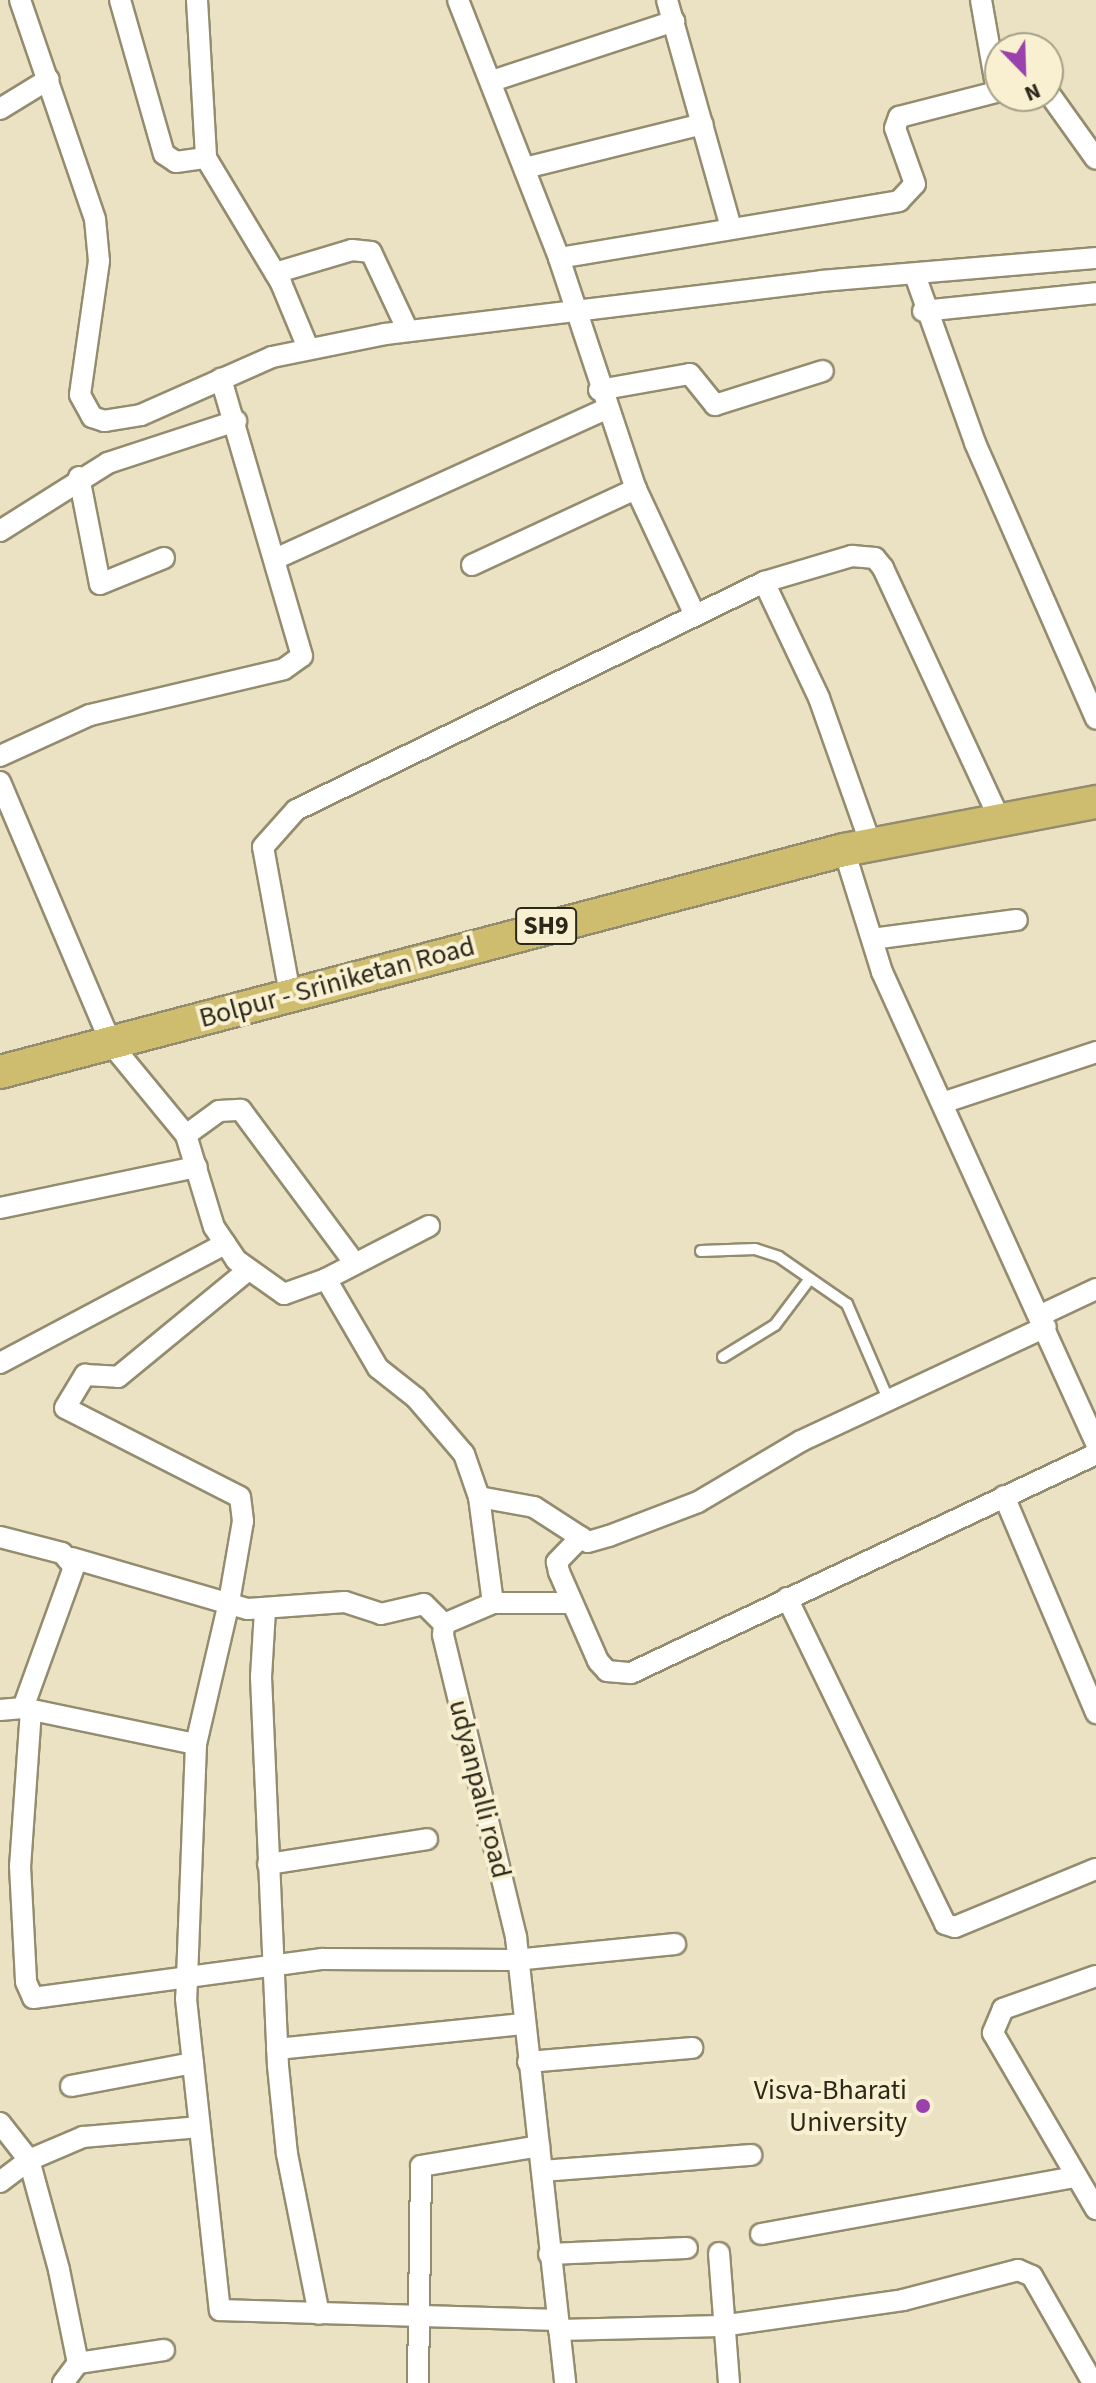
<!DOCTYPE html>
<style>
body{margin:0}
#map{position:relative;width:1096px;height:2383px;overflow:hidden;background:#ebe2c3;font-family:"Source Sans 3",sans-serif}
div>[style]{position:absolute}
.roads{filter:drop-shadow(2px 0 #948c6f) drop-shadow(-2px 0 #948c6f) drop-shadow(0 2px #948c6f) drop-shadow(0 -2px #948c6f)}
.service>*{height:10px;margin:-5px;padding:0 5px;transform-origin:5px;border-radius:5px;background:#fff}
.minor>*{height:20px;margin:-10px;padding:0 10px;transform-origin:10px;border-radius:10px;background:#fff}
.primary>*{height:32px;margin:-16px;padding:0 16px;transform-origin:16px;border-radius:16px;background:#cebd6f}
.dots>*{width:22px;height:22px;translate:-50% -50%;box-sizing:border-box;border:4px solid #f8f0d0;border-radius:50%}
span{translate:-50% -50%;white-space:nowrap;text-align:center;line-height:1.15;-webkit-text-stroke:8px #f8f0d0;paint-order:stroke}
.shield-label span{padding:2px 6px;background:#f8f0d0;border:2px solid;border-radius:6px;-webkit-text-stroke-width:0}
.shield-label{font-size:26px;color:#2b271b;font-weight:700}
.street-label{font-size:28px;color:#2b271b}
.poi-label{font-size:28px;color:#2b271b}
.right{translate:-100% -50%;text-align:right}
.north{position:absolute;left:984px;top:32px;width:80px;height:80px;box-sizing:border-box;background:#f8f0d0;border:2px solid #a6a088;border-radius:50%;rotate:157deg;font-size:22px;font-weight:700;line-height:32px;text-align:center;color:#2b271b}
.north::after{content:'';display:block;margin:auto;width:28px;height:36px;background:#9a41ad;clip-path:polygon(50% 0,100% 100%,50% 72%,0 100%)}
</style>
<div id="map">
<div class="roads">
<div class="service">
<div style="left:701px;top:1251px;width:54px;rotate:-2.1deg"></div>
<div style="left:755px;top:1249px;width:25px;rotate:18deg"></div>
<div style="left:779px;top:1257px;width:83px;rotate:34.7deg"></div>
<div style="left:847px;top:1304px;width:106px;rotate:66.6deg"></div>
<div style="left:723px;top:1357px;width:61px;rotate:-31.6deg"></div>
<div style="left:775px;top:1325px;width:56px;rotate:-52.9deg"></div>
</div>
<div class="minor">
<div style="left:20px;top:0;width:231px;rotate:71.1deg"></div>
<div style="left:95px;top:219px;width:42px;rotate:84.6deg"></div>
<div style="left:99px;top:261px;width:135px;rotate:98.1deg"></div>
<div style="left:80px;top:395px;width:25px;rotate:61deg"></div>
<div style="left:92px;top:417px;width:13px;rotate:18deg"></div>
<div style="left:104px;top:421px;width:37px;rotate:-9deg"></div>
<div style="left:141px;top:415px;width:143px;rotate:-23.9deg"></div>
<div style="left:272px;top:357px;width:115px;rotate:-11.5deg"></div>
<div style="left:385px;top:334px;width:440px;rotate:-6.9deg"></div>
<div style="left:822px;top:281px;width:275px;rotate:-4.8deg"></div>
<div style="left:120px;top:0;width:160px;rotate:74.1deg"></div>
<div style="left:164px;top:154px;width:14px;rotate:34deg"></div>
<div style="left:176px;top:162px;width:30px;rotate:-8deg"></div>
<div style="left:197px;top:0;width:158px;rotate:86.7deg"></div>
<div style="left:206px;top:158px;width:146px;rotate:59deg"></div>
<div style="left:281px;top:283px;width:70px;rotate:67.4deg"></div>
<div style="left:458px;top:0;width:277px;rotate:68.6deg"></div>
<div style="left:559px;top:258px;width:243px;rotate:71.6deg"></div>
<div style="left:636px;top:489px;width:139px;rotate:64.9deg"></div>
<div style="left:667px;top:0;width:237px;rotate:74.3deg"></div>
<div style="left:981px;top:0;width:92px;rotate:80deg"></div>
<div style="left:492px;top:81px;width:192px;rotate:-18.2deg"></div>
<div style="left:1048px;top:92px;width:82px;rotate:54.4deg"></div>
<div style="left:0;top:109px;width:57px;rotate:-31.5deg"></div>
<div style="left:525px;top:168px;width:183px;rotate:-13.9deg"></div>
<div style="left:559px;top:258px;width:345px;rotate:-9.5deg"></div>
<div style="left:899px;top:201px;width:23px;rotate:-47deg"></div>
<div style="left:915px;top:184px;width:59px;rotate:-109.7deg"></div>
<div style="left:895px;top:128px;width:12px;rotate:-70deg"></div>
<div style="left:899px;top:117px;width:104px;rotate:-14.4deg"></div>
<div style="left:275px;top:273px;width:80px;rotate:-16.6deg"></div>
<div style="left:352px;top:250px;width:19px;rotate:6deg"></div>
<div style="left:371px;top:252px;width:87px;rotate:64.9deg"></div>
<div style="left:915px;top:275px;width:178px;rotate:70.3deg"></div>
<div style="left:975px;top:443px;width:301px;rotate:66.3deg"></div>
<div style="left:923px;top:311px;width:174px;rotate:-5.9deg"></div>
<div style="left:599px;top:390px;width:92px;rotate:-10deg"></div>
<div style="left:690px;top:374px;width:40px;rotate:51deg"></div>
<div style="left:715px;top:405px;width:113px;rotate:-17.5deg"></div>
<div style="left:79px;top:477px;width:109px;rotate:78.9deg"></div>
<div style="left:100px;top:584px;width:69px;rotate:-22.1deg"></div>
<div style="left:0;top:531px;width:128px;rotate:-32.2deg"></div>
<div style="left:108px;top:463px;width:135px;rotate:-18.2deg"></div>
<div style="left:275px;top:559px;width:363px;rotate:-24.4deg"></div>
<div style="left:472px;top:565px;width:181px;rotate:-24.9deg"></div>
<div style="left:764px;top:582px;width:128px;rotate:64.6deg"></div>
<div style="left:819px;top:698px;width:156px;rotate:70.5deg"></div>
<div style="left:0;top:756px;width:99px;rotate:-24.5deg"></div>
<div style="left:90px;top:715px;width:199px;rotate:-13.3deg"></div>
<div style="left:284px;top:669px;width:22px;rotate:-36deg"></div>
<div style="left:302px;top:656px;width:289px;rotate:-106.3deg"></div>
<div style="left:0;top:782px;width:285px;rotate:67deg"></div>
<div style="left:111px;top:1044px;width:118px;rotate:50.5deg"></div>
<div style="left:186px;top:1135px;width:96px;rotate:73.1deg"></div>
<div style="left:214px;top:1227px;width:40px;rotate:56deg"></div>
<div style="left:236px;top:1260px;width:59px;rotate:35.3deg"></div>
<div style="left:284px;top:1294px;width:45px;rotate:-19.7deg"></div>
<div style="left:326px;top:1279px;width:103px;rotate:59.7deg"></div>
<div style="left:378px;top:1368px;width:48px;rotate:38.3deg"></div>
<div style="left:416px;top:1398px;width:74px;rotate:49.4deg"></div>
<div style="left:464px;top:1454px;width:46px;rotate:70.8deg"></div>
<div style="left:479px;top:1497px;width:107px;rotate:82.5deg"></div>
<div style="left:493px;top:1603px;width:53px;rotate:156.8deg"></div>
<div style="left:444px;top:1624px;width:11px;rotate:95deg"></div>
<div style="left:443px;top:1635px;width:311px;rotate:76.4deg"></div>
<div style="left:516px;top:1937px;width:449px;rotate:83.7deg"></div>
<div style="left:844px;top:850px;width:128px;rotate:72.7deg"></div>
<div style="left:882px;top:972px;width:517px;rotate:65.57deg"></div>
<div style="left:872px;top:939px;width:146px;rotate:-7.5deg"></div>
<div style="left:290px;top:994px;width:149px;rotate:-100.4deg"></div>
<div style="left:263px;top:847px;width:50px;rotate:-48.3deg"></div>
<div style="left:296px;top:810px;width:521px;rotate:-25.97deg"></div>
<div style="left:764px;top:582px;width:92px;rotate:-16.5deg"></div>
<div style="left:852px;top:556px;width:23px;rotate:5deg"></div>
<div style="left:875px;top:558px;width:13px;rotate:51deg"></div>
<div style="left:883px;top:568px;width:276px;rotate:65.1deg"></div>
<div style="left:942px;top:1103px;width:162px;rotate:-18.3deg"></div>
<div style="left:186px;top:1135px;width:41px;rotate:-36deg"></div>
<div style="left:219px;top:1111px;width:22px;rotate:-3deg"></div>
<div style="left:241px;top:1110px;width:189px;rotate:53.4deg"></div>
<div style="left:0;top:1208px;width:201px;rotate:-11.8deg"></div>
<div style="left:326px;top:1279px;width:116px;rotate:-27.2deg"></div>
<div style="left:1041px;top:1315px;width:61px;rotate:-25.3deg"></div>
<div style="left:0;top:1363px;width:255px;rotate:-27.9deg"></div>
<div style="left:1004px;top:1496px;width:236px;rotate:67deg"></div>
<div style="left:479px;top:1497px;width:56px;rotate:10.3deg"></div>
<div style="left:534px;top:1507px;width:64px;rotate:32.9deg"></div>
<div style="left:588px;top:1542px;width:22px;rotate:-16deg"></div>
<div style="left:609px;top:1536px;width:95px;rotate:-20.9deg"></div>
<div style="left:698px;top:1502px;width:120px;rotate:-30.6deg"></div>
<div style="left:801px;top:1441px;width:270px;rotate:-25deg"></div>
<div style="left:0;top:1537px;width:64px;rotate:14.5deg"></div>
<div style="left:62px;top:1553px;width:18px;rotate:49deg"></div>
<div style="left:74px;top:1567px;width:150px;rotate:109.9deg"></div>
<div style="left:23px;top:1708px;width:177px;rotate:11.8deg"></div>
<div style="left:196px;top:1744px;width:255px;rotate:92.2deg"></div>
<div style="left:186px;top:1999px;width:313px;rotate:83.8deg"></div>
<div style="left:220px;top:2310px;width:337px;rotate:1.7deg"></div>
<div style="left:581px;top:1537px;width:35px;rotate:134deg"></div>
<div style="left:557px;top:1562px;width:10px;rotate:79deg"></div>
<div style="left:559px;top:1572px;width:97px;rotate:66.3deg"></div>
<div style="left:598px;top:1661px;width:13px;rotate:48deg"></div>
<div style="left:607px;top:1671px;width:24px;rotate:5deg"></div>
<div style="left:631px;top:1673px;width:514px;rotate:-25.22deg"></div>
<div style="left:72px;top:1558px;width:183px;rotate:16.2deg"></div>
<div style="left:248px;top:1609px;width:97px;rotate:-4.1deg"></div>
<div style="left:345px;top:1602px;width:38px;rotate:18deg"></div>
<div style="left:381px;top:1614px;width:44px;rotate:-13.1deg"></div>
<div style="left:424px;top:1604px;width:28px;rotate:45deg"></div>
<div style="left:787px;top:1598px;width:362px;rotate:64.1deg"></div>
<div style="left:945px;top:1924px;width:10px;rotate:17deg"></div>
<div style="left:955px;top:1927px;width:152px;rotate:-22.4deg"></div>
<div style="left:493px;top:1603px;width:79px"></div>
<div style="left:265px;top:1610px;width:67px;rotate:93.4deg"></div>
<div style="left:261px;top:1677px;width:389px;rotate:87.5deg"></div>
<div style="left:278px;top:2066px;width:88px;rotate:84.2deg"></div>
<div style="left:287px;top:2154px;width:163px;rotate:78.7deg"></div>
<div style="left:0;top:1710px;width:23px;rotate:-5deg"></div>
<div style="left:31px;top:1710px;width:156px;rotate:94deg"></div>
<div style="left:20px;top:1866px;width:116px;rotate:87deg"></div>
<div style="left:26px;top:1982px;width:17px;rotate:66deg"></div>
<div style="left:33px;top:1998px;width:292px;rotate:-7.7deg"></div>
<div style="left:322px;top:1959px;width:193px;rotate:0.3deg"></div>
<div style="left:515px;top:1960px;width:161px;rotate:-5.7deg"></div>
<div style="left:196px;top:1744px;width:146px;rotate:-76.9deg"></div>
<div style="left:229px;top:1602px;width:82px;rotate:-80.2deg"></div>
<div style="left:243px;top:1521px;width:24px;rotate:-97deg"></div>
<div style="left:240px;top:1497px;width:196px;rotate:-153deg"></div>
<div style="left:65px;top:1408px;width:39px;rotate:-59deg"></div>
<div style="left:85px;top:1375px;width:33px;rotate:3deg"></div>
<div style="left:118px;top:1377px;width:167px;rotate:-39.4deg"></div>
<div style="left:268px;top:1864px;width:161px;rotate:-8.9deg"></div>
<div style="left:1096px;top:1976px;width:99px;rotate:160.5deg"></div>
<div style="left:1003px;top:2009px;width:26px;rotate:113deg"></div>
<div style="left:993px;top:2033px;width:204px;rotate:59.7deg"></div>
<div style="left:277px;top:2049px;width:247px;rotate:-5.8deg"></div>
<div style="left:528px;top:2062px;width:165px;rotate:-4.9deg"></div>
<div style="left:71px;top:2086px;width:124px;rotate:-10.7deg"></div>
<div style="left:0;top:2123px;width:47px;rotate:51.9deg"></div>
<div style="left:29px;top:2160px;width:114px;rotate:74.7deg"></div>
<div style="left:59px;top:2270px;width:95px;rotate:78.5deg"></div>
<div style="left:78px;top:2363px;width:25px;rotate:127deg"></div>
<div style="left:542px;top:2171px;width:210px;rotate:-4.4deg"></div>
<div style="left:0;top:2182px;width:36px;rotate:-37deg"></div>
<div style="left:29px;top:2160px;width:59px;rotate:-23.1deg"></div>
<div style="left:83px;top:2137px;width:116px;rotate:-4.9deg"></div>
<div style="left:761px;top:2234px;width:320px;rotate:-10.3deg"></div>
<div style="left:719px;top:2253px;width:130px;rotate:85.6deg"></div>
<div style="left:549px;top:2254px;width:138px;rotate:-2.5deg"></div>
<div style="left:559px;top:2330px;width:162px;rotate:-1.4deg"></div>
<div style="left:721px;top:2326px;width:184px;rotate:-8.1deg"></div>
<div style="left:903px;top:2300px;width:119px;rotate:-14.6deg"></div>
<div style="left:1018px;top:2270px;width:15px;rotate:23deg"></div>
<div style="left:1032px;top:2276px;width:123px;rotate:60.3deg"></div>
<div style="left:78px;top:2363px;width:87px;rotate:-8.6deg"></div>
<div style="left:418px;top:2383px;width:217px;rotate:-89.2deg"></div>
<div style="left:421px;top:2166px;width:120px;rotate:-9.6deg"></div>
</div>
<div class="primary">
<div style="left:0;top:1072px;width:873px;rotate:-14.74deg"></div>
<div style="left:844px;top:850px;width:257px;rotate:-10.8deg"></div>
</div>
</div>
<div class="dots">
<div style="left:923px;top:2106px;background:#9a41ad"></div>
</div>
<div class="shield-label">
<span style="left:546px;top:926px">SH9</span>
</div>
<div class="street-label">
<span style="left:337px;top:982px;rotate:-15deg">Bolpur - Sriniketan Road</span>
<span style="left:480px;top:1789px;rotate:76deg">udyanpalli road</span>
</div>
<div class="poi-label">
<span class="right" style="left:907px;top:2106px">Visva-Bharati<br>University</span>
</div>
<div class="north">N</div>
</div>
